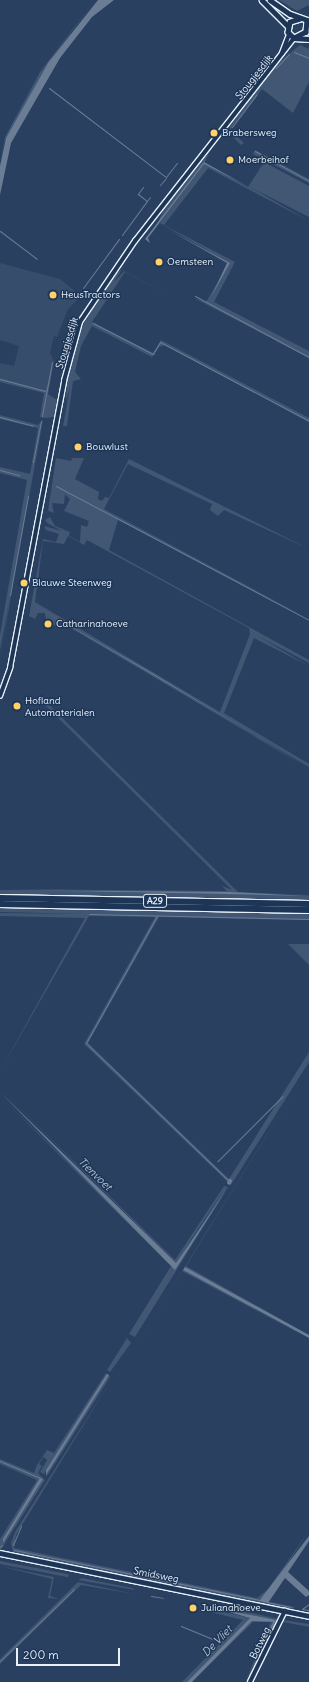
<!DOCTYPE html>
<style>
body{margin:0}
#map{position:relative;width:309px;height:1682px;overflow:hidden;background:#294061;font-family:Delius,sans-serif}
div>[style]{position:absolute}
.built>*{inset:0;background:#364d6b}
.green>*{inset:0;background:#415774;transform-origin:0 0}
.water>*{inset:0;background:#6b7c95;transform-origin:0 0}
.stream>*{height:1px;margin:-0.5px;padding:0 0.5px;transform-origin:0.5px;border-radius:0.5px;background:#6b7c95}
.canal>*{height:3.5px;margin:-1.75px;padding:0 1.75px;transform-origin:1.75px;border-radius:1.75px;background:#6b7c95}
.roads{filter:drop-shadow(1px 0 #e8f1f8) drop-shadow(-1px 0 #e8f1f8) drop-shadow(0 1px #e8f1f8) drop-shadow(0 -1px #e8f1f8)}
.minor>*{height:3.5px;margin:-1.75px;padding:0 1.75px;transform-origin:1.75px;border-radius:1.75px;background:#1d3557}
.major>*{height:4.5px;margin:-2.25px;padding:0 2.25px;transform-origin:2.25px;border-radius:2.25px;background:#1d3557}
.highway>*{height:5.5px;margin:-2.75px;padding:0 2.75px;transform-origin:2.75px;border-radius:2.75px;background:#1d3557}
.dots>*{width:11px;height:11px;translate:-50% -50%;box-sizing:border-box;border:2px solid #1d3557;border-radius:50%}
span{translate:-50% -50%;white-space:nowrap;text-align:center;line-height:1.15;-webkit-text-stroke:3px #1d3557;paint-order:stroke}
.shield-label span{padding:1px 3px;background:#1d3557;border:1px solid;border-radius:3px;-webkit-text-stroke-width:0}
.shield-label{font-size:9px;color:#e8f1f8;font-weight:700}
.street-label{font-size:10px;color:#e8f1f8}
.poi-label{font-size:10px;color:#e8f1f8}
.left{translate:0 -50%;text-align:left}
.water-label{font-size:11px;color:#b6c2d0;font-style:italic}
.scale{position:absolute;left:16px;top:1648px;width:104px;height:18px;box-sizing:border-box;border:2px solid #e8f1f8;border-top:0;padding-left:5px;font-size:12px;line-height:14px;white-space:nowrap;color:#e8f1f8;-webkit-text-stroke:3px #1d3557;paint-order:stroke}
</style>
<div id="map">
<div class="built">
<div style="clip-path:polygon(0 263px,60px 279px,81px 296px,68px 309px,57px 337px,54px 336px,50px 353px,54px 361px,45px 390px,0 378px,0 363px,14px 366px,19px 346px,0 340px)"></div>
</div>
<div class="green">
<div style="clip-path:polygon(95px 0,47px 65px,5px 140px,0 166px,5px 137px,40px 72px)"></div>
<div style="clip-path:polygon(279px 0,309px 0,309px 5px,297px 11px)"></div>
<div style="clip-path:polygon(300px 45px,309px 49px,309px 82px,293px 113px,262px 89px,230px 130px,244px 143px,241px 145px,230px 134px,230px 126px,279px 62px)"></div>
<div style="clip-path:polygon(255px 150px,309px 179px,309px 183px,253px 154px)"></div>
<div style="clip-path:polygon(209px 153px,205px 162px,156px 226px,167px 203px)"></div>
<div style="clip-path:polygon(264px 162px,309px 186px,309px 217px,250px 187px,309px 221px,208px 168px,164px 225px,235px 262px,214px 302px,309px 351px,309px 358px,194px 298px,206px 302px,229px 263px,160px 223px,204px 164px,248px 187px)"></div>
<div style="clip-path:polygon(123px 268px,114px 282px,124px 271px,182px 302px,125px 272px,92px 322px,153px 353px,161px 340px,309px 418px,309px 422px,165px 345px,159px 347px,152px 357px,92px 326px,81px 346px,75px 372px,81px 379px,73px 381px,67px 426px,63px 426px,70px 387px,66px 401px,67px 380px,80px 330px,110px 280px)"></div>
<div style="clip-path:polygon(54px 361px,48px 394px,57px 400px,54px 417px,44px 418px,40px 417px,44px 393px,0 382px,0 378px,45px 390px)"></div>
<div style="clip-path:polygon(0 415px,38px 425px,43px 420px,0 657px,10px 596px,0 650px,0 635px,27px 480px,0 473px,0 467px,30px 474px,38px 428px,0 419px)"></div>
<div style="clip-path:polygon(evenodd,56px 458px,71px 461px,72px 458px,84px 458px,75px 479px,99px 492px,98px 499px,102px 501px,105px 497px,109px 498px,129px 459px,309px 549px,224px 510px,218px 516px,210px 510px,212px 504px,128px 464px,104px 509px,309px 619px,118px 520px,109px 550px,309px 660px,309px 663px,256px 635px,309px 666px,254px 638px,224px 713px,309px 764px,309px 767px,163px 681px,309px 769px,59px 621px,55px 626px,46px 620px,45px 613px,38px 613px,35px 619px,29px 616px,43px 539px,56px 542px,59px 534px,46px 530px,44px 526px,62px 531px,47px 523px,45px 520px,50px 517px,55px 526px,70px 532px,69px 536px,80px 542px,81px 525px,87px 527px,89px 521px,64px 511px,70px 499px,65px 494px,64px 504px,52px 503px,54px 513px,48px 511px,56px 458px,68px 536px,84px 545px,87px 540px,249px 628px,250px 634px,220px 712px,35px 602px,43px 541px,64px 544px,68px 536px)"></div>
<div style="clip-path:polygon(40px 696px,238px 892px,309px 895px,0 889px,227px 891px,37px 701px,222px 886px,232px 890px,38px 698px)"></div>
<div style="left:0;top:890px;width:309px;height:4px;rotate:1deg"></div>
<div style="clip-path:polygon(0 908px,309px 914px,309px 920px,159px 917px,88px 1043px,229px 1179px,309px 1052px,309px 1062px,231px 1185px,84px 1044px,155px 917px,89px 916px,0 1071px,85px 918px,0 916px,0 913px,89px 914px,0 912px)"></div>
<div style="clip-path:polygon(288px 944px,309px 944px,309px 965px)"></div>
<div style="clip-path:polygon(309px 1067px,186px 1266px,309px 1335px,185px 1267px,183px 1270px,309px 1339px,182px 1271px,117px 1376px)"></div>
<div style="clip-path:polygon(0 1089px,175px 1260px,224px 1186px,228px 1187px,135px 1337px,129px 1334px,171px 1266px,0 1096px,174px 1265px,174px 1269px,225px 1188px,176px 1263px)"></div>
<div style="clip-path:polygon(127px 1338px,131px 1343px,110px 1372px,107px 1370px)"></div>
<div style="clip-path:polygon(evenodd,106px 1373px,110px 1377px,47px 1476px,40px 1472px,47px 1460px,43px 1457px,39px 1464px,42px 1466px,38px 1473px,45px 1480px,0 1551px,0 1539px,37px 1480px,0 1464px,0 1459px,34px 1473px,37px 1465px,47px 1450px,54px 1453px,106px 1373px,108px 1375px,46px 1475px,44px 1474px,46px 1470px,108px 1375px)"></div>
<div style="clip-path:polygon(113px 1377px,16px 1535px,14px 1548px,257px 1598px,268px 1589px,309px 1531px,273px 1586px,259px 1600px,295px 1607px,290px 1610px,13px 1552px,11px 1543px,15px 1532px)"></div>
<div style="left:0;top:1561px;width:70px;height:3px;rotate:11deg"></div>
<div style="clip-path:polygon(0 1566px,54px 1577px,50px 1596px,59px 1599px,48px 1598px,52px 1579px)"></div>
<div style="clip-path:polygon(82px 1578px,132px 1588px,135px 1590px,78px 1580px)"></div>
<div style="clip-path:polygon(78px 1582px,134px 1594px,81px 1585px,0 1664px,0 1659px)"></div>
<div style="clip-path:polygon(212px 1604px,278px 1619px,248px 1682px,276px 1620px,211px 1607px)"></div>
<div style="clip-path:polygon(211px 1609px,250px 1618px,187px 1682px,182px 1682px,243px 1620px,210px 1612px)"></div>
<div style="clip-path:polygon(261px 1620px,274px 1623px,245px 1682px,271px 1622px,253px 1622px,192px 1682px,252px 1621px)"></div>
<div style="clip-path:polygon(283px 1620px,309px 1624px,309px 1627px,283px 1622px,258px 1673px)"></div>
</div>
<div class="water">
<div style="clip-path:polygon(98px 0,114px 0,92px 17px,60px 58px,11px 143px,0 195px,0 166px,6px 138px,48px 63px)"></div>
<div style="clip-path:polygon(204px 162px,247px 186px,204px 164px,148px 238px,150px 243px,145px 239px)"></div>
<div style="clip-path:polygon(167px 229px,230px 263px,211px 297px,227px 263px)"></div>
<div style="clip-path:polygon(35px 606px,152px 673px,309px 768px,155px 676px)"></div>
<div style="clip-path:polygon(0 890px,229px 892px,309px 896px,225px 894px)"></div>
<div style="clip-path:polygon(0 1092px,176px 1263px,227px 1189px,175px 1270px)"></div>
<div style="left:283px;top:1096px;width:1px;height:93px;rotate:45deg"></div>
<div style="clip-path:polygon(185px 1267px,309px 1335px,309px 1338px,183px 1270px)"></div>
<div style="clip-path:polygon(107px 1374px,109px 1375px,46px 1475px,46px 1470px)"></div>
<div style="clip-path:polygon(40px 1478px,43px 1479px,3px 1543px,3px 1539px)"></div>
<div style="clip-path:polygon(309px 1536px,309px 1541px,288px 1572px,309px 1591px,309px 1595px,306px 1597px,285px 1578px,268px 1603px,259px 1601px)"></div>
<div style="clip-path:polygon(211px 1607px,276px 1620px,246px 1682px,273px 1622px,252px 1621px,192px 1682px,187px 1682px,250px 1618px)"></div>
</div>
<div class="stream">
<div style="left:294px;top:52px;width:16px;rotate:22deg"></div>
<div style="left:276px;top:68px;width:19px;rotate:-47deg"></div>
<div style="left:49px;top:88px;width:147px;rotate:37.3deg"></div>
<div style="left:166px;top:177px;width:18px;rotate:-52deg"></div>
<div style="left:232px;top:127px;width:41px;rotate:-52.9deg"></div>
<div style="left:255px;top:151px;width:62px;rotate:29.1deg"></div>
<div style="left:160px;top:185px;width:9px;rotate:-49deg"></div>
<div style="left:143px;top:187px;width:9px;rotate:126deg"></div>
<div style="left:138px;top:194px;width:11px;rotate:38deg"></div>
<div style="left:147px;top:201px;width:5px;rotate:-53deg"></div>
<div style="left:0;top:231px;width:46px;rotate:37.1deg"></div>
<div style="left:122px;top:235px;width:42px;rotate:-53.7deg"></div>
<div style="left:83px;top:288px;width:61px;rotate:-53.7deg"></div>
<div style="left:195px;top:296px;width:129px;rotate:28.2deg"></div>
<div style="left:93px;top:323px;width:68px;rotate:27.3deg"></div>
<div style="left:153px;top:354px;width:14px;rotate:-60deg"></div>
<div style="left:160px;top:342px;width:169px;rotate:27.9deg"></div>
<div style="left:0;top:379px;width:47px;rotate:14.9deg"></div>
<div style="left:42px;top:416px;width:55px;rotate:-79.5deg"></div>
<div style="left:0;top:417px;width:34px;rotate:15deg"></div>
<div style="left:33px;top:462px;width:42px;rotate:-79deg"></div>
<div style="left:0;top:470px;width:20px;rotate:15deg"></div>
<div style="left:56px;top:486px;width:286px;rotate:27.9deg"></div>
<div style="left:10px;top:595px;width:101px;rotate:-79.7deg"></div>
<div style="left:89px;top:914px;width:220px;rotate:1.3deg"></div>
<div style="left:157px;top:916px;width:145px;rotate:119.2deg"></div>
<div style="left:86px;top:1043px;width:200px;rotate:44deg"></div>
<div style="left:0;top:1461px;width:43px;rotate:23deg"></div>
<div style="left:13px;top:1545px;width:21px;rotate:-67deg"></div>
<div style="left:0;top:1547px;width:3px;rotate:-45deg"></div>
<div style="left:14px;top:1550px;width:251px;rotate:11.5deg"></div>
<div style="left:151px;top:1596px;width:12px;rotate:9deg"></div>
<div style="left:267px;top:1602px;width:24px;rotate:12deg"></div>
<div style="left:302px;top:1609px;width:9px;rotate:-36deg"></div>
<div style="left:302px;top:1609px;width:7px;rotate:8deg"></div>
<div style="left:181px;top:1626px;width:42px;rotate:22.3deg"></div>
<div style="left:0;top:1661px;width:103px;rotate:-44.2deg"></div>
</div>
<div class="canal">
<div style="left:229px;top:1183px;width:2px;rotate:-63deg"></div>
</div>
<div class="roads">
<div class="minor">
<div style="left:282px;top:53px;width:19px;rotate:-69deg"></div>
<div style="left:0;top:696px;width:30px;rotate:-70deg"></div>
<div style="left:10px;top:668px;width:292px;rotate:-79.3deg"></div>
<div style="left:64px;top:381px;width:61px;rotate:-74.8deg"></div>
<div style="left:80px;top:322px;width:98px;rotate:-55.8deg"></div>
<div style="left:135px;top:241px;width:258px;rotate:-51.9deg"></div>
<div style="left:250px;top:1682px;width:79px;rotate:-63.8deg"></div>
</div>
<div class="major">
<div style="left:262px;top:0;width:37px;rotate:45deg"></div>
<div style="left:270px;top:0;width:24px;rotate:35deg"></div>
<div style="left:290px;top:14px;width:18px;rotate:19deg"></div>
<div style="left:307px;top:20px;width:12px;rotate:95deg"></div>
<div style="left:306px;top:32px;width:13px;rotate:153deg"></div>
<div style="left:300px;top:19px;width:10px;rotate:163deg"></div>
<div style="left:290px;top:22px;width:10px;rotate:101deg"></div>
<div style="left:288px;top:32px;width:8px;rotate:45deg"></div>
<div style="left:294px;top:38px;width:15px;rotate:4deg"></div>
<div style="left:0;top:1553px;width:315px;rotate:11.5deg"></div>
</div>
<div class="highway">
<div style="left:0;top:898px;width:309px;rotate:1.1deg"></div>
<div style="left:0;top:904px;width:309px;rotate:1.1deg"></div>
</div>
</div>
<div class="dots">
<div style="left:214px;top:133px;background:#ffd166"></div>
<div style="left:230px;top:160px;background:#ffd166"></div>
<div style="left:159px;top:262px;background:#ffd166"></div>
<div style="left:53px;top:295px;background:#ffd166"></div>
<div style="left:78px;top:447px;background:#ffd166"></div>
<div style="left:24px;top:583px;background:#ffd166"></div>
<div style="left:48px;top:624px;background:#ffd166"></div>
<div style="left:17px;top:706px;background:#ffd166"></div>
<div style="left:193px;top:1608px;background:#ffd166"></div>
</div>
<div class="shield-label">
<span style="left:155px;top:901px">A29</span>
</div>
<div class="street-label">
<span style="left:254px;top:77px;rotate:-52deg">Stougjesdijk</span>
<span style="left:67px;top:343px;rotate:-73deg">Stougjesdijk</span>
<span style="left:156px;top:1575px;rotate:11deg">Smidsweg</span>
<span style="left:260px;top:1643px;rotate:-64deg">Botweg</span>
</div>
<div class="poi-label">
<span class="left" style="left:222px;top:133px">Brabersweg</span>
<span class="left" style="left:238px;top:160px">Moerbeihof</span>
<span class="left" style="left:167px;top:262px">Oemsteen</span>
<span class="left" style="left:61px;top:295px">HeusTractors</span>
<span class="left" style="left:86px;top:447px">Bouwlust</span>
<span class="left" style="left:32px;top:583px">Blauwe Steenweg</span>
<span class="left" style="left:56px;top:624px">Catharinahoeve</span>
<span class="left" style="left:25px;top:706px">Hofland<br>Automaterialen</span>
<span class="left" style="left:201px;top:1608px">Julianahoeve</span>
</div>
<div class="water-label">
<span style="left:95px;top:1174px;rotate:44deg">Tienvoet</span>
<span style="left:217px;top:1641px;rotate:-46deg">De Vliet</span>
</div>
<div class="scale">200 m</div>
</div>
